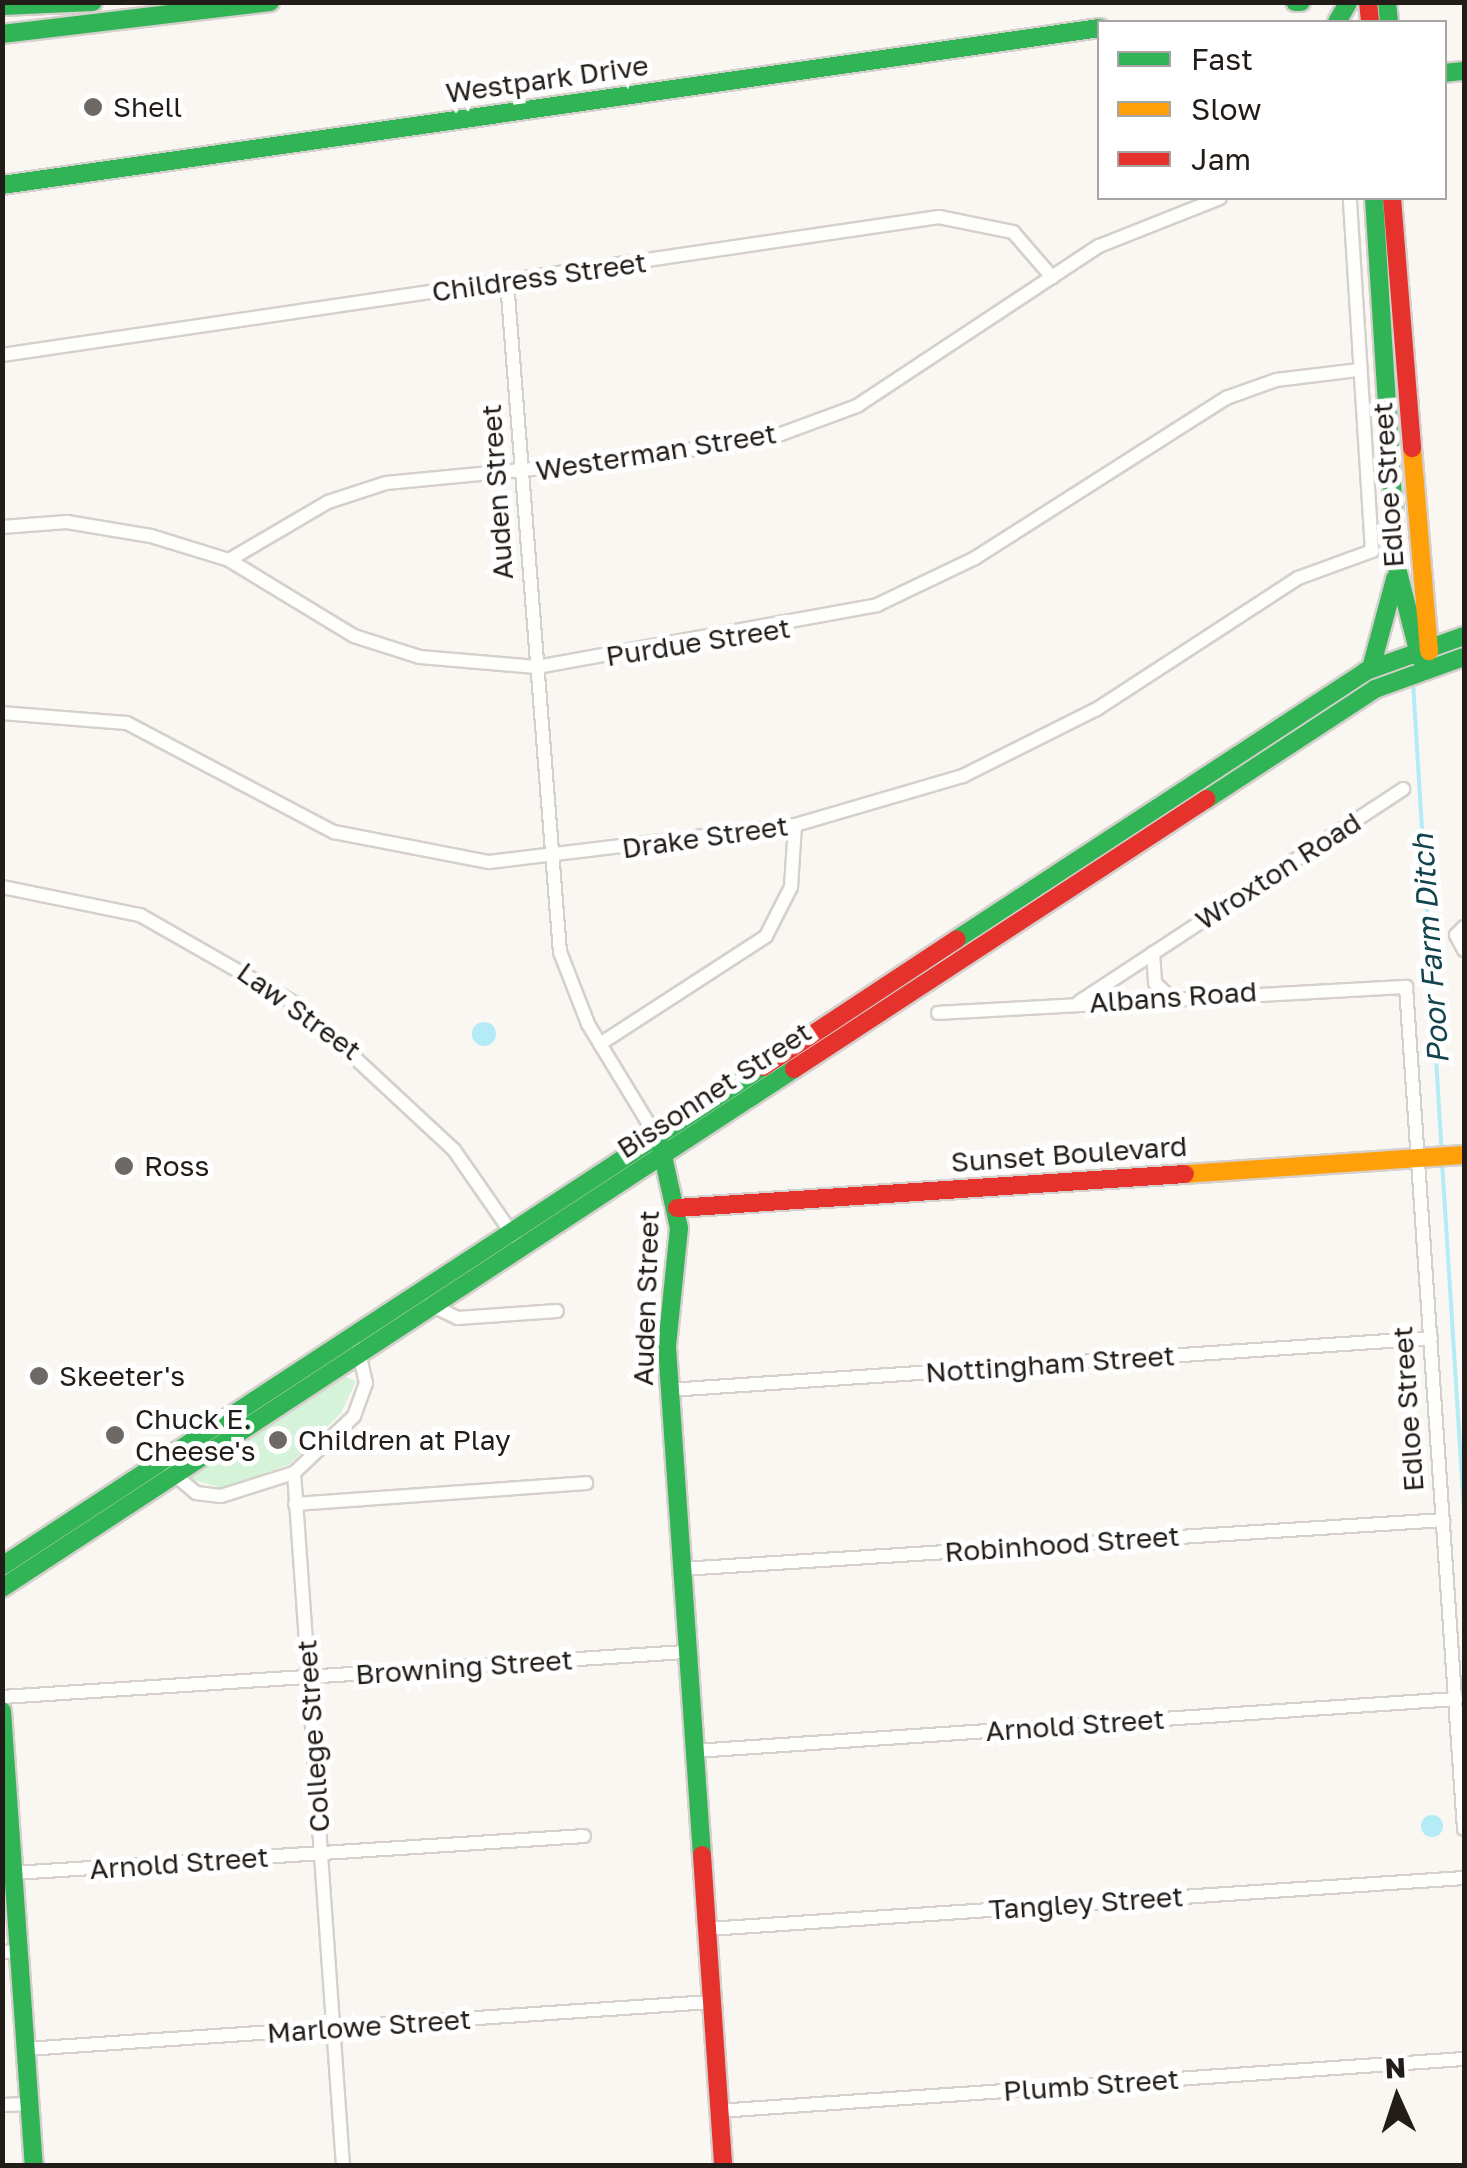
<!DOCTYPE html>
<style>
body{margin:0}
#map{position:relative;width:1467px;height:2168px;overflow:hidden;background:#faf6f2;font-family:"Golos Text",sans-serif}
div>[style]{position:absolute}
.green>*{inset:0;background:#d5f3d9}
.water>*{inset:0;background:#b3ecf6}
.round{border-radius:50%}
.stream>*{height:4px;margin:-2px;padding:0 2px;transform-origin:2px;border-radius:2px;background:#b3ecf6}
.roads{filter:drop-shadow(2px 0 #d5d0cc) drop-shadow(-2px 0 #d5d0cc) drop-shadow(0 2px #d5d0cc) drop-shadow(0 -2px #d5d0cc)}
.street>*{height:12px;margin:-6px;padding:0 6px;transform-origin:6px;border-radius:6px;background:#fefefd}
.fast>*{height:18px;margin:-9px;padding:0 9px;transform-origin:9px;border-radius:9px;background:#30b455}
.slow>*{height:18px;margin:-9px;padding:0 9px;transform-origin:9px;border-radius:9px;background:#ff9f0a}
.jam>*{height:18px;margin:-9px;padding:0 9px;transform-origin:9px;border-radius:9px;background:#e5322d}
.dots>*{width:28px;height:28px;translate:-50% -50%;box-sizing:border-box;border:5px solid #fff;border-radius:50%}
span{translate:-50% -50%;white-space:nowrap;text-align:center;line-height:1.15;-webkit-text-stroke:10px #fff;paint-order:stroke}
.street-label{font-size:28px;color:#231d19}
.poi-label{font-size:28px;color:#231d19}
.left{translate:0 -50%;text-align:left}
.water-label{font-size:30px;color:#11444c;font-style:italic}
.frame{position:absolute;inset:0;border:5px solid #231d19;pointer-events:none}
.legend{position:absolute;left:1097px;top:20px;width:350px;height:180px;box-sizing:border-box;background:#fff;border:2px solid #a7a5a3;margin:0;padding:12px 18px;list-style:none;font-size:30px;color:#231d19}
.legend li{display:flex;align-items:center;gap:20px;height:50px}
.legend b{width:50px;border:2px solid #a7a5a3}
.north{position:absolute;left:1347px;top:2048px;width:100px;height:100px;-webkit-text-stroke:8px #fff;paint-order:stroke;rotate:357deg;font-size:28px;font-weight:700;line-height:40px;text-align:center;color:#231d19}
.north::after{content:'';display:block;margin:auto;width:35px;height:45px;background:#231d19;clip-path:polygon(50% 0,100% 100%,50% 72%,0 100%)}
</style>
<div id="map">
<div class="green">
<div style="clip-path:polygon(341px 1375px,356px 1381px,341px 1413px,290px 1464px,223px 1488px,190px 1479px)"></div>
</div>
<div class="water">
<div class="round" style="left:472px;top:1022px;width:24px;height:24px"></div>
<div class="round" style="left:1421px;top:1815px;width:22px;height:22px"></div>
</div>
<div class="stream">
<div style="left:1413px;top:682px;width:470px;rotate:86.5deg"></div>
<div style="left:1442px;top:1161px;width:355px;rotate:86.4deg"></div>
</div>
<div class="roads">
<div class="street">
<div style="left:507px;top:282px;width:672px;rotate:85.48deg"></div>
<div style="left:560px;top:952px;width:77px;rotate:68.7deg"></div>
<div style="left:588px;top:1024px;width:131px;rotate:58.7deg"></div>
<div style="left:2px;top:355px;width:947px;rotate:-8.38deg"></div>
<div style="left:939px;top:217px;width:76px;rotate:11.5deg"></div>
<div style="left:1013px;top:232px;width:60px;rotate:49.1deg"></div>
<div style="left:2px;top:527px;width:65px;rotate:-4.4deg"></div>
<div style="left:67px;top:522px;width:85px;rotate:9.5deg"></div>
<div style="left:151px;top:536px;width:82px;rotate:17.1deg"></div>
<div style="left:229px;top:560px;width:146px;rotate:31.3deg"></div>
<div style="left:354px;top:636px;width:69px;rotate:17.7deg"></div>
<div style="left:420px;top:657px;width:117px;rotate:4.9deg"></div>
<div style="left:537px;top:667px;width:346px;rotate:-10.3deg"></div>
<div style="left:877px;top:605px;width:109px;rotate:-25.6deg"></div>
<div style="left:975px;top:558px;width:298px;rotate:-32.5deg"></div>
<div style="left:1226px;top:398px;width:53px;rotate:-19.8deg"></div>
<div style="left:1276px;top:380px;width:84px;rotate:-6.9deg"></div>
<div style="left:229px;top:560px;width:115px;rotate:-30.4deg"></div>
<div style="left:328px;top:502px;width:61px;rotate:-18.1deg"></div>
<div style="left:386px;top:483px;width:251px;rotate:-5.5deg"></div>
<div style="left:636px;top:459px;width:147px;rotate:-9.8deg"></div>
<div style="left:781px;top:434px;width:81px;rotate:-20.2deg"></div>
<div style="left:857px;top:406px;width:290px;rotate:-33.5deg"></div>
<div style="left:1099px;top:246px;width:130px;rotate:-21.6deg"></div>
<div style="left:2px;top:713px;width:125px;rotate:4.6deg"></div>
<div style="left:127px;top:723px;width:234px;rotate:27.8deg"></div>
<div style="left:334px;top:832px;width:158px;rotate:11deg"></div>
<div style="left:489px;top:862px;width:308px;rotate:-6.9deg"></div>
<div style="left:795px;top:825px;width:175px;rotate:-16.3deg"></div>
<div style="left:963px;top:776px;width:150px;rotate:-26.6deg"></div>
<div style="left:1097px;top:709px;width:240px;rotate:-33.1deg"></div>
<div style="left:1298px;top:578px;width:79px;rotate:-20deg"></div>
<div style="left:1372px;top:551px;width:354px;rotate:-93.6deg"></div>
<div style="left:2px;top:887px;width:141px;rotate:11.5deg"></div>
<div style="left:140px;top:915px;width:182px;rotate:29.7deg"></div>
<div style="left:298px;top:1005px;width:213px;rotate:42.9deg"></div>
<div style="left:454px;top:1150px;width:119px;rotate:55.2deg"></div>
<div style="left:1464px;top:927px;width:11px;rotate:135deg"></div>
<div style="left:1456px;top:935px;width:17px;rotate:62deg"></div>
<div style="left:1153px;top:953px;width:30px;rotate:86deg"></div>
<div style="left:1155px;top:983px;width:21px;rotate:43deg"></div>
<div style="left:1079px;top:1002px;width:388px;rotate:-33.3deg"></div>
<div style="left:938px;top:1013px;width:469px;rotate:-3.2deg"></div>
<div style="left:1406px;top:987px;width:844px;rotate:86.06deg"></div>
<div style="left:600px;top:1044px;width:198px;rotate:-33deg"></div>
<div style="left:766px;top:936px;width:55px;rotate:-63deg"></div>
<div style="left:791px;top:887px;width:62px;rotate:-86.3deg"></div>
<div style="left:429px;top:1304px;width:32px;rotate:26deg"></div>
<div style="left:458px;top:1318px;width:99px;rotate:-4deg"></div>
<div style="left:669px;top:1390px;width:764px;rotate:-3.9deg"></div>
<div style="left:170px;top:1471px;width:34px;rotate:40deg"></div>
<div style="left:196px;top:1493px;width:25px;rotate:7deg"></div>
<div style="left:221px;top:1496px;width:77px;rotate:-17.5deg"></div>
<div style="left:295px;top:1504px;width:292px;rotate:-4.1deg"></div>
<div style="left:682px;top:1569px;width:763px;rotate:-3.68deg"></div>
<div style="left:2px;top:1697px;width:684px;rotate:-3.77deg"></div>
<div style="left:695px;top:1751px;width:763px;rotate:-3.91deg"></div>
<div style="left:14px;top:1873px;width:571px;rotate:-3.71deg"></div>
<div style="left:708px;top:1929px;width:758px;rotate:-3.86deg"></div>
<div style="left:2px;top:1952px;width:17px;rotate:-3deg"></div>
<div style="left:26px;top:2049px;width:687px;rotate:-3.93deg"></div>
<div style="left:2px;top:2105px;width:28px;rotate:-2deg"></div>
<div style="left:718px;top:2111px;width:748px;rotate:-3.99deg"></div>
<div style="left:343px;top:2166px;width:695px;rotate:-94.04deg"></div>
<div style="left:294px;top:1473px;width:83px;rotate:-43.5deg"></div>
<div style="left:354px;top:1416px;width:35px;rotate:-70deg"></div>
<div style="left:366px;top:1383px;width:36px;rotate:-103deg"></div>
</div>
<div class="fast">
<div style="left:1295px;top:2px;width:6px"></div>
<div style="left:1387px;top:2px;width:20px;rotate:84deg"></div>
<div style="left:2px;top:6px;width:91px;rotate:-2.5deg"></div>
<div style="left:1337px;top:22px;width:22px;rotate:-60deg"></div>
<div style="left:2px;top:34px;width:270px;rotate:-6.8deg"></div>
<div style="left:1444px;top:73px;width:20px;rotate:-6deg"></div>
<div style="left:2px;top:185px;width:1109px;rotate:-8.14deg"></div>
<div style="left:1374px;top:198px;width:371px;rotate:86.4deg"></div>
<div style="left:1397px;top:568px;width:93px;rotate:75.7deg"></div>
<div style="left:1371px;top:668px;width:92px;rotate:-74.9deg"></div>
<div style="left:1207px;top:799px;width:201px;rotate:-33.2deg"></div>
<div style="left:1375px;top:689px;width:95px;rotate:-19.8deg"></div>
<div style="left:957px;top:939px;width:489px;rotate:-33.2deg"></div>
<div style="left:1366px;top:671px;width:104px;rotate:-19.7deg"></div>
<div style="left:661px;top:1147px;width:83px;rotate:77.5deg"></div>
<div style="left:679px;top:1228px;width:120px;rotate:95.8deg"></div>
<div style="left:667px;top:1347px;width:509px;rotate:86.06deg"></div>
<div style="left:2px;top:1566px;width:910px;rotate:-33.25deg"></div>
<div style="left:2px;top:1588px;width:947px;rotate:-33.24deg"></div>
<div style="left:2px;top:1711px;width:456px;rotate:86deg"></div>
</div>
<div class="slow">
<div style="left:1412px;top:448px;width:204px;rotate:85.2deg"></div>
<div style="left:1185px;top:1174px;width:280px;rotate:-3.9deg"></div>
</div>
<div class="jam">
<div style="left:1368px;top:2px;width:20px;rotate:84deg"></div>
<div style="left:1392px;top:198px;width:251px;rotate:85.4deg"></div>
<div style="left:763px;top:1067px;width:232px;rotate:-33.4deg"></div>
<div style="left:794px;top:1069px;width:493px;rotate:-33.2deg"></div>
<div style="left:677px;top:1208px;width:509px;rotate:-3.83deg"></div>
<div style="left:702px;top:1855px;width:312px;rotate:86.1deg"></div>
</div>
</div>
<div class="dots">
<div style="left:93px;top:107px;background:#6e6965"></div>
<div style="left:124px;top:1166px;background:#6e6965"></div>
<div style="left:39px;top:1376px;background:#6e6965"></div>
<div style="left:115px;top:1435px;background:#6e6965"></div>
<div style="left:278px;top:1440px;background:#6e6965"></div>
</div>
<div class="street-label">
<span style="left:547px;top:79px;rotate:-8deg">Westpark Drive</span>
<span style="left:539px;top:277px;rotate:-8deg">Childress Street</span>
<span style="left:656px;top:452px;rotate:-9deg">Westerman Street</span>
<span style="left:1388px;top:485px;rotate:-94deg">Edloe Street</span>
<span style="left:497px;top:492px;rotate:-94deg">Auden Street</span>
<span style="left:698px;top:642px;rotate:-9deg">Purdue Street</span>
<span style="left:705px;top:837px;rotate:-8deg">Drake Street</span>
<span style="left:1278px;top:871px;rotate:-33deg">Wroxton Road</span>
<span style="left:1173px;top:997px;rotate:-4deg">Albans Road</span>
<span style="left:299px;top:1011px;rotate:36deg">Law Street</span>
<span style="left:714px;top:1090px;rotate:-33deg">Bissonnet Street</span>
<span style="left:1069px;top:1154px;rotate:-4deg">Sunset Boulevard</span>
<span style="left:646px;top:1298px;rotate:-88deg">Auden Street</span>
<span style="left:1050px;top:1364px;rotate:-4deg">Nottingham Street</span>
<span style="left:1408px;top:1409px;rotate:-94deg">Edloe Street</span>
<span style="left:1062px;top:1544px;rotate:-4deg">Robinhood Street</span>
<span style="left:464px;top:1667px;rotate:-4deg">Browning Street</span>
<span style="left:1075px;top:1725px;rotate:-4deg">Arnold Street</span>
<span style="left:313px;top:1736px;rotate:-94deg">College Street</span>
<span style="left:179px;top:1863px;rotate:-4deg">Arnold Street</span>
<span style="left:1086px;top:1903px;rotate:-4deg">Tangley Street</span>
<span style="left:369px;top:2026px;rotate:-4deg">Marlowe Street</span>
<span style="left:1091px;top:2085px;rotate:-4deg">Plumb Street</span>
</div>
<div class="poi-label">
<span class="left" style="left:113px;top:107px">Shell</span>
<span class="left" style="left:144px;top:1166px">Ross</span>
<span class="left" style="left:59px;top:1376px">Skeeter's</span>
<span class="left" style="left:135px;top:1435px">Chuck E.<br>Cheese's</span>
<span class="left" style="left:298px;top:1440px">Children at Play</span>
</div>
<div class="water-label">
<span style="left:1430px;top:949px;rotate:-94deg">Poor Farm Ditch</span>
</div>
<div class="frame"></div>
<ul class="legend">
<li><b style="height:12px;background:#30b455"></b>Fast</li>
<li><b style="height:12px;background:#ff9f0a"></b>Slow</li>
<li><b style="height:12px;background:#e5322d"></b>Jam</li>
</ul>
<div class="north">N</div>
</div>
